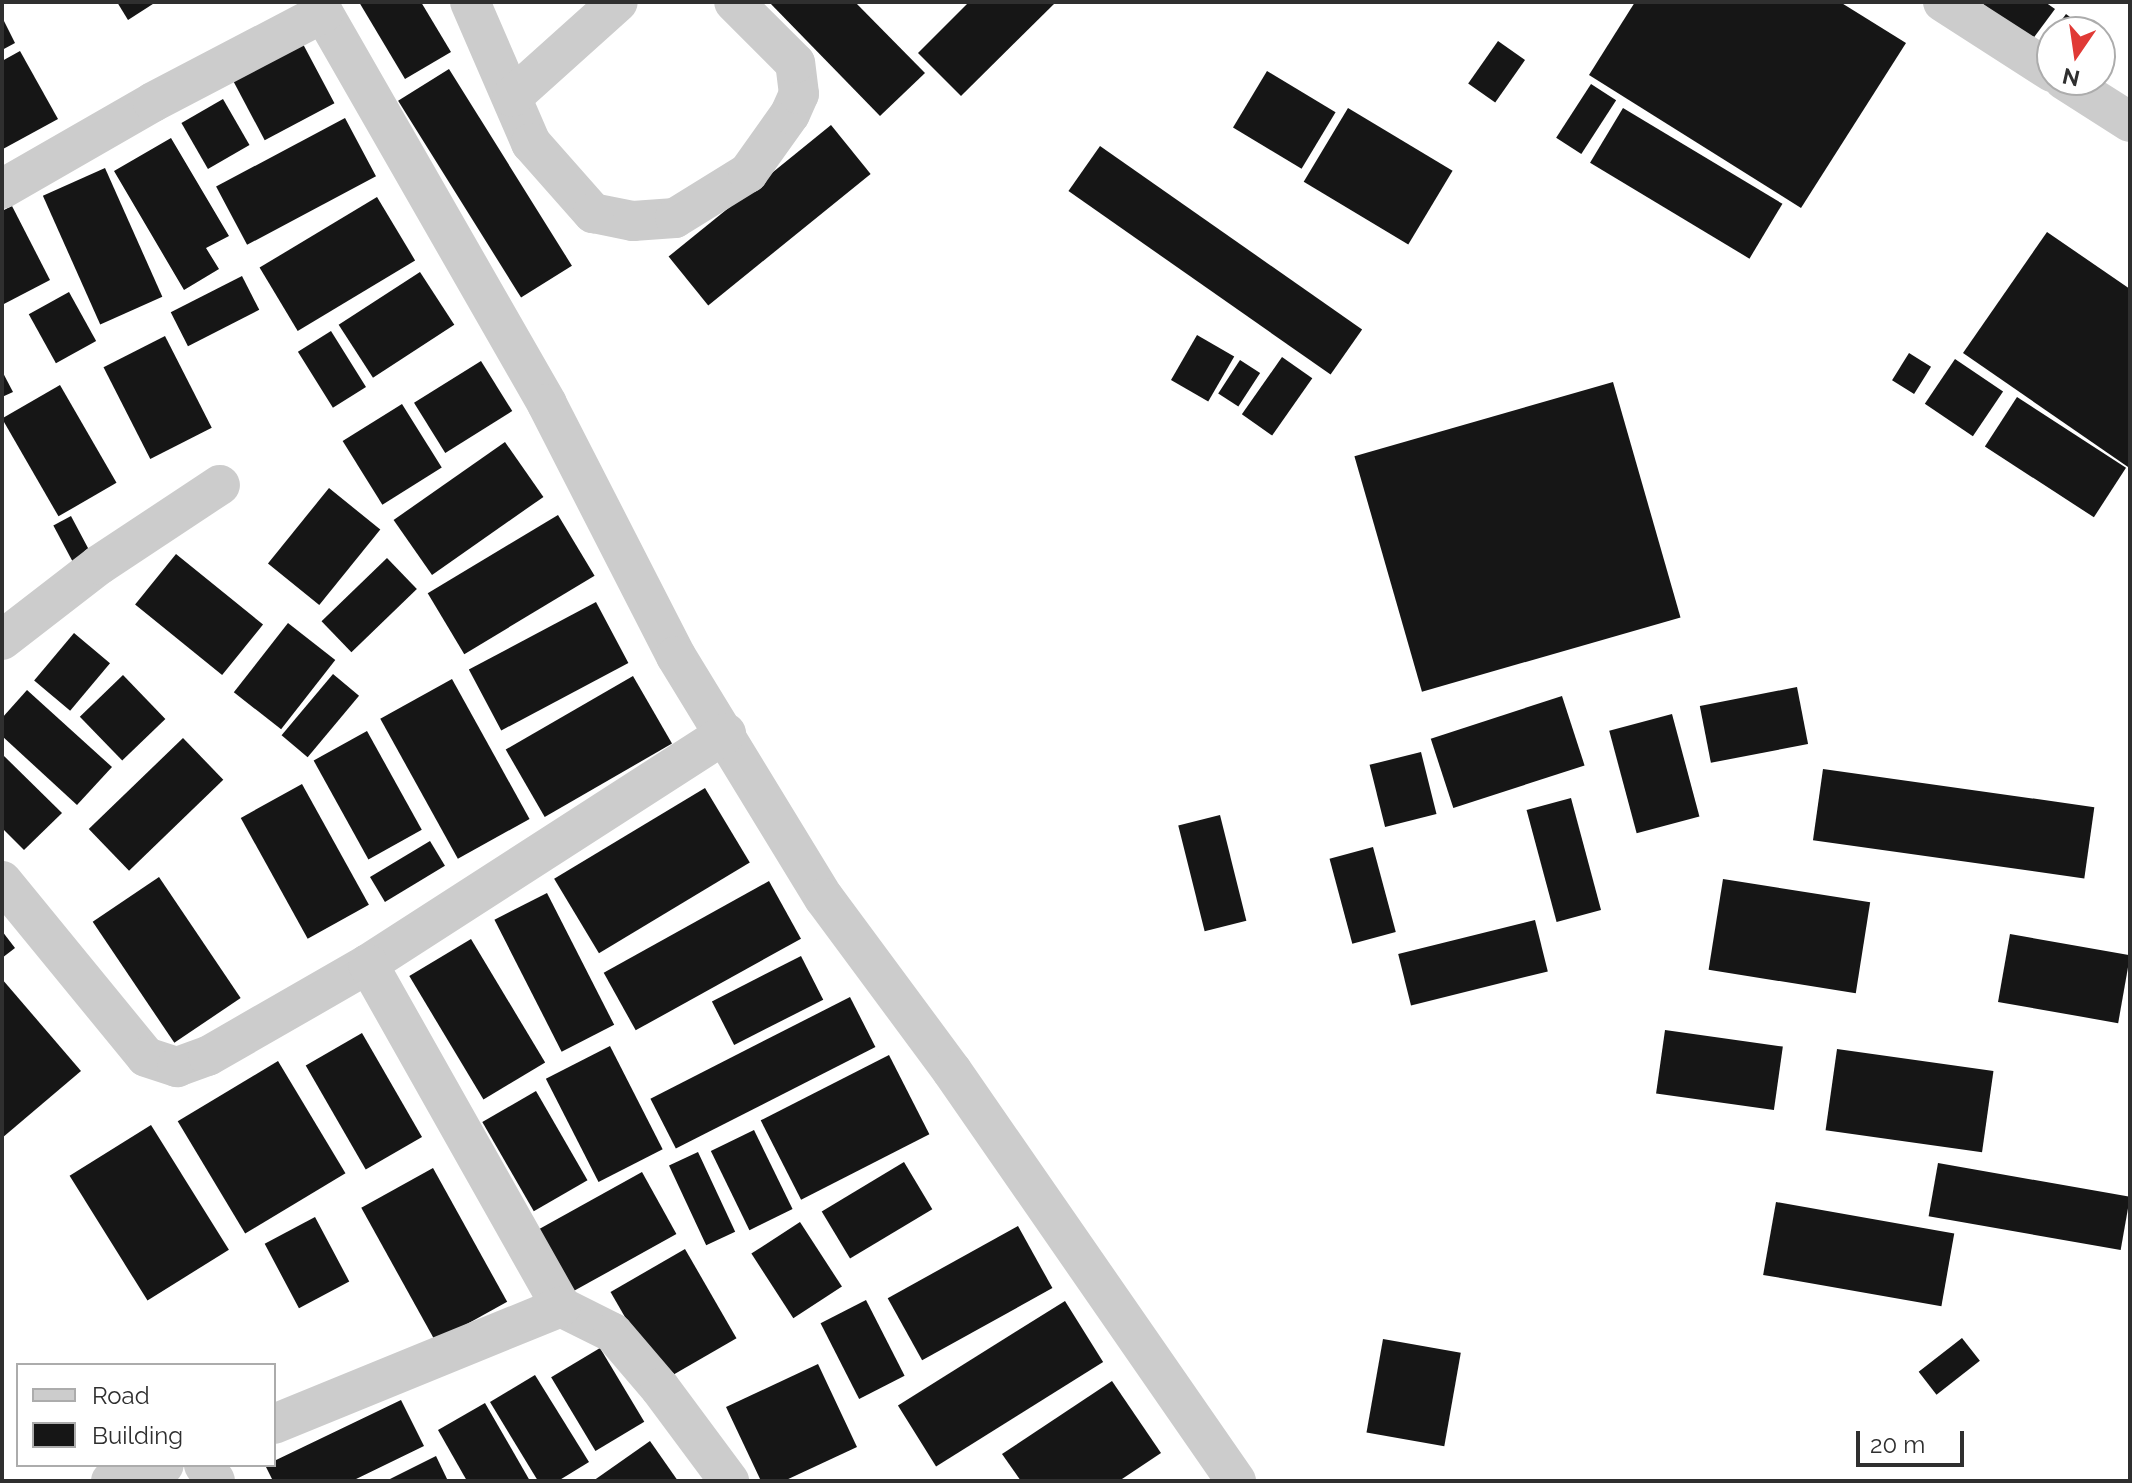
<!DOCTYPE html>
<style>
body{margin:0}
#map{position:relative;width:2132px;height:1483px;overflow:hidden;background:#fff;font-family:Raleway,sans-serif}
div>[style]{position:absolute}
.building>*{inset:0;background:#161616;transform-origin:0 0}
.street>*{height:40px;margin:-20px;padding:0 20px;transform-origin:20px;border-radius:20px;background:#ccc}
span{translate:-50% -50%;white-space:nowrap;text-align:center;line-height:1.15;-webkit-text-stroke:8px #fff;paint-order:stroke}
.frame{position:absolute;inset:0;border:4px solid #2f2f2f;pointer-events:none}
.legend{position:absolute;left:16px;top:1363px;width:260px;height:104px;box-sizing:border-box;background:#fff;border:2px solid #acacac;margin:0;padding:10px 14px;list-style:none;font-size:24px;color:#2f2f2f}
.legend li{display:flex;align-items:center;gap:16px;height:40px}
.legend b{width:40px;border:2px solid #acacac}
.north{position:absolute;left:2036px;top:16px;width:80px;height:80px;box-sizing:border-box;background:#fff;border:2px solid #acacac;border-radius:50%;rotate:193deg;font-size:22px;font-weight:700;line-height:32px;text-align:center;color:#2f2f2f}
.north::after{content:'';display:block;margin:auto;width:28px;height:36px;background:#e03a36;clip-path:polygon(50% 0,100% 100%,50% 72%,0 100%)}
.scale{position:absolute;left:1856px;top:1431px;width:108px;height:36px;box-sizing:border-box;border:4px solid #2f2f2f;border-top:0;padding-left:10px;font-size:24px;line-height:28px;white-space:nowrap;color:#2f2f2f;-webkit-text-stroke:6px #fff;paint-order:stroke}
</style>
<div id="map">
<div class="building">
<div style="clip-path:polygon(117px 2px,156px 2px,128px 20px)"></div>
<div style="clip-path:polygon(359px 2px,421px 2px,451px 52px,405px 79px)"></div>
<div style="clip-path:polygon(769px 2px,855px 2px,925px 73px,880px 116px)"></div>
<div style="clip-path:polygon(969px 2px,1056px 2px,961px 96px,918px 53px)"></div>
<div style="clip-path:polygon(1635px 2px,1840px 2px,1906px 43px,1801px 208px,1589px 75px)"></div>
<div style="clip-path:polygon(1980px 2px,2045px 2px,2055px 9px,2032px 40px)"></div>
<div style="clip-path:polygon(2066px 14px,2090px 32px,2053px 32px)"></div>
<div style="clip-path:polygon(2px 17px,15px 43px,2px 50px)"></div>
<div style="left:1498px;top:41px;width:33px;height:52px;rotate:35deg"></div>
<div style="left:303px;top:44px;width:67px;height:79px;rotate:62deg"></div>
<div style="clip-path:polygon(20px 51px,58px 119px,3px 149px,2px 61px)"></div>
<div style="left:449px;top:69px;width:232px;height:60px;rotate:58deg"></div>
<div style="left:1267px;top:71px;width:80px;height:66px;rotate:31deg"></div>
<div style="left:1591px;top:84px;width:30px;height:64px;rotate:33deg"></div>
<div style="left:223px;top:99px;width:53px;height:48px;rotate:60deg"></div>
<div style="left:1348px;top:108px;width:122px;height:86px;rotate:31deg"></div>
<div style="left:1623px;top:108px;width:186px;height:64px;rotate:31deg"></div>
<div style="left:345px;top:118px;width:66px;height:146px;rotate:62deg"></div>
<div style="left:831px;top:125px;width:63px;height:209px;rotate:51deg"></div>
<div style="clip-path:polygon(171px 138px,229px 236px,206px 248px,219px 269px,184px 290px,114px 171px)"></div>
<div style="left:1100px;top:146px;width:320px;height:55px;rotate:35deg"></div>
<div style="left:105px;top:168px;width:141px;height:68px;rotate:66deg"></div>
<div style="left:377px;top:197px;width:74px;height:137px;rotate:59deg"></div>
<div style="clip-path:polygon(12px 206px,50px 280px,2px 305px,2px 211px)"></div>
<div style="clip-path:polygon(2047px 232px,2130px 289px,2128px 467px,1963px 353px)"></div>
<div style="left:420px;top:272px;width:63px;height:97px;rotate:57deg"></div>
<div style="left:242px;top:276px;width:38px;height:80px;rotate:63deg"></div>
<div style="left:69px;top:292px;width:56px;height:46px;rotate:61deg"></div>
<div style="left:331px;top:331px;width:66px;height:39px;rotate:58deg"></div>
<div style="left:1197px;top:335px;width:43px;height:52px;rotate:30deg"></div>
<div style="left:165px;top:336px;width:103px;height:69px;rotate:63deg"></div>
<div style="left:1909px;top:353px;width:26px;height:32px;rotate:32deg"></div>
<div style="left:1282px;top:357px;width:37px;height:70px;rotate:35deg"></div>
<div style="left:1955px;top:359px;width:58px;height:54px;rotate:34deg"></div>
<div style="left:1240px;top:360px;width:24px;height:40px;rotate:33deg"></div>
<div style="left:481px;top:361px;width:59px;height:79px;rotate:58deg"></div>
<div style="clip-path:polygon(2px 371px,13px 392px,2px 397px)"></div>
<div style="left:1613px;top:382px;width:245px;height:269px;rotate:74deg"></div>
<div style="left:60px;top:385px;width:113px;height:67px;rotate:60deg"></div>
<div style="left:2017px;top:397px;width:130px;height:59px;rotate:33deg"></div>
<div style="left:402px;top:404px;width:75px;height:70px;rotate:58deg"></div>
<div style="left:505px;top:442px;width:67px;height:136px;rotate:55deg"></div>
<div style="left:329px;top:488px;width:66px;height:97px;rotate:39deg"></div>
<div style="left:558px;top:515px;width:71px;height:152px;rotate:59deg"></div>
<div style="left:71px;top:516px;width:43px;height:20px;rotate:62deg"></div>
<div style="left:176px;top:554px;width:112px;height:65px;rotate:39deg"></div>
<div style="left:387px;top:558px;width:43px;height:91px;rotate:46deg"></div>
<div style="left:596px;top:602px;width:69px;height:144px;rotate:62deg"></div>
<div style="left:288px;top:623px;width:60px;height:88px;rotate:38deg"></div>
<div style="left:74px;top:633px;width:47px;height:62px;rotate:40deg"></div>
<div style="left:333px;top:674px;width:34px;height:80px;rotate:40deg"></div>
<div style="left:123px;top:675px;width:61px;height:60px;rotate:46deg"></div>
<div style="left:633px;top:676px;width:78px;height:147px;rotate:60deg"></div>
<div style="left:452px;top:679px;width:160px;height:82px;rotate:61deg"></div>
<div style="left:1797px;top:687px;width:58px;height:99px;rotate:79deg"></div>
<div style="clip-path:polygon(27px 690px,112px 767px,77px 805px,2px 736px,2px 718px)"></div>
<div style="left:1562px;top:696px;width:73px;height:138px;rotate:72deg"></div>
<div style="left:1672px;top:714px;width:106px;height:65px;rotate:75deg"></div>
<div style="left:367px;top:731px;width:113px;height:61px;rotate:61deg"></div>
<div style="left:183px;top:738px;width:58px;height:131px;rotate:46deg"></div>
<div style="left:1421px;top:752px;width:64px;height:53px;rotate:76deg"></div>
<div style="clip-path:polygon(2px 754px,62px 813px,24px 850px,2px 828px)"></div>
<div style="left:1823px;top:769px;width:274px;height:72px;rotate:8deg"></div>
<div style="left:302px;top:784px;width:138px;height:70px;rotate:61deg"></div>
<div style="left:705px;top:788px;width:87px;height:176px;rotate:59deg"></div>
<div style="left:1571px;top:798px;width:116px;height:46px;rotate:75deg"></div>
<div style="left:1220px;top:815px;width:109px;height:43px;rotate:76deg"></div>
<div style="left:430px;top:841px;width:29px;height:70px;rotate:59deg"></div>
<div style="left:1373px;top:847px;width:88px;height:45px;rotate:75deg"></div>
<div style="left:159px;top:877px;width:146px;height:80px;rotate:56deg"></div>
<div style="left:1723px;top:879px;width:149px;height:92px;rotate:9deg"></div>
<div style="left:769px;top:881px;width:66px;height:189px;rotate:61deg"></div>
<div style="left:547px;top:893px;width:148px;height:59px;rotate:63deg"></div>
<div style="left:1535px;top:920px;width:53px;height:141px;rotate:76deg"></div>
<div style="clip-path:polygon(2px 931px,15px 948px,2px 958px)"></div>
<div style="left:2010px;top:934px;width:122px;height:69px;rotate:10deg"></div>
<div style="left:471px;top:939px;width:144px;height:72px;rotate:59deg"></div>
<div style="left:801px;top:956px;width:49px;height:100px;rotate:63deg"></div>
<div style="clip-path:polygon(2px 979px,81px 1071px,2px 1138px)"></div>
<div style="left:850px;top:997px;width:56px;height:224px;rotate:63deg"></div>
<div style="left:1665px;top:1030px;width:119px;height:64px;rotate:8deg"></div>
<div style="left:362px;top:1033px;width:120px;height:65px;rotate:60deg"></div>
<div style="left:610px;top:1046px;width:116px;height:72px;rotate:63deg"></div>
<div style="left:1837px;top:1049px;width:158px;height:82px;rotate:8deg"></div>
<div style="left:889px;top:1055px;width:89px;height:144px;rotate:63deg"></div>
<div style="left:278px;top:1061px;width:131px;height:117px;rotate:59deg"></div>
<div style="left:536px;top:1091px;width:103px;height:62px;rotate:60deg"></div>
<div style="left:151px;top:1125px;width:147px;height:96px;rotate:58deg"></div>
<div style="left:754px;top:1130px;width:88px;height:48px;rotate:64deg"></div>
<div style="left:698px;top:1152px;width:88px;height:32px;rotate:65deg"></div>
<div style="left:904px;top:1162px;width:55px;height:96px;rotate:59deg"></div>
<div style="left:1938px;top:1163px;width:195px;height:54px;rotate:10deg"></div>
<div style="left:433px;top:1168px;width:153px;height:82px;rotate:61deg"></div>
<div style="left:642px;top:1172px;width:71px;height:119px;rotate:61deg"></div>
<div style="left:1776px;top:1202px;width:181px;height:74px;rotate:10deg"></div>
<div style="left:315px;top:1217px;width:73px;height:57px;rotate:62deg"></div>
<div style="left:800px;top:1222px;width:77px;height:58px;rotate:57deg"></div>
<div style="left:1018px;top:1226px;width:71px;height:149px;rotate:61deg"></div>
<div style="left:685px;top:1249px;width:103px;height:86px;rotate:60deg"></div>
<div style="left:866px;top:1300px;width:85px;height:51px;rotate:63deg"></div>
<div style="left:1065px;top:1301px;width:72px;height:197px;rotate:58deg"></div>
<div style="left:1962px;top:1338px;width:29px;height:55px;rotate:52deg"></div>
<div style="left:1383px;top:1339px;width:79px;height:95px;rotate:10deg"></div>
<div style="left:600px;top:1348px;width:86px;height:57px;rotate:59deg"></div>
<div style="clip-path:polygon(818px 1364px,857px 1447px,784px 1481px,761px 1481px,726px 1407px)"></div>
<div style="clip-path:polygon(535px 1375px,589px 1462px,558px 1481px,538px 1481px,490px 1402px)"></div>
<div style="clip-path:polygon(1112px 1381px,1161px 1453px,1119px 1481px,1021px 1481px,1002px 1454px)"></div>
<div style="clip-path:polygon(401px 1400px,424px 1446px,352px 1481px,273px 1481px,265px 1465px,274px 1465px,274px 1461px)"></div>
<div style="clip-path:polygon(485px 1403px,530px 1481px,467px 1481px,438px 1430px)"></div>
<div style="clip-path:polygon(650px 1441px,678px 1481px,593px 1481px)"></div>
<div style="clip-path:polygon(436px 1456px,448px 1481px,386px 1481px)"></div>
</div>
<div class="street">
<div style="left:317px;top:2px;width:463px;rotate:60.2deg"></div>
<div style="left:547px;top:404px;width:283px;rotate:62.9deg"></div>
<div style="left:676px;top:656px;width:284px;rotate:58.6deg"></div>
<div style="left:824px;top:898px;width:215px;rotate:53.5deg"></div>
<div style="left:952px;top:1071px;width:499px;rotate:55.3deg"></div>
<div style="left:470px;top:2px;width:154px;rotate:66.6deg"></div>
<div style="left:531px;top:143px;width:94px;rotate:48.5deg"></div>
<div style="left:593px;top:213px;width:41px;rotate:11.3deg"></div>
<div style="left:633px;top:221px;width:42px;rotate:-4.1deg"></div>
<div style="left:675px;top:218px;width:86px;rotate:-31.7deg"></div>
<div style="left:748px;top:173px;width:72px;rotate:-54.6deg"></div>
<div style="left:790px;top:114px;width:22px;rotate:-66deg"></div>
<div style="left:799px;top:94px;width:31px;rotate:-97deg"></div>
<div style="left:795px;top:63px;width:86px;rotate:-135deg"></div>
<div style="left:1943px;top:2px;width:130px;rotate:32.7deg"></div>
<div style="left:2064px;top:80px;width:78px;rotate:32.5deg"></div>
<div style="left:512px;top:97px;width:142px;rotate:-41.9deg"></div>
<div style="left:2px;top:189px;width:174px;rotate:-29.9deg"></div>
<div style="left:153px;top:102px;width:192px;rotate:-27.6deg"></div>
<div style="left:2px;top:640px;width:123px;rotate:-37.7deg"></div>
<div style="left:99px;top:565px;width:145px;rotate:-33.5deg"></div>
<div style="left:2px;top:881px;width:227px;rotate:50.7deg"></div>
<div style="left:146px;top:1057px;width:33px;rotate:18deg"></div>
<div style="left:177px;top:1067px;width:33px;rotate:-20deg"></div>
<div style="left:208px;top:1056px;width:185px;rotate:-29.9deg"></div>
<div style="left:368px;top:964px;width:426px;rotate:-32.8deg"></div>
<div style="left:368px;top:964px;width:394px;rotate:60.6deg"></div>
<div style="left:561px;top:1307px;width:58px;rotate:26.6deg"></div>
<div style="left:613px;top:1333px;width:72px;rotate:49.5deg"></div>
<div style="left:660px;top:1388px;width:116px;rotate:53.4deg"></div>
<div style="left:274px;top:1424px;width:310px;rotate:-22.2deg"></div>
<div style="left:204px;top:1465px;width:19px;rotate:55deg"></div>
<div style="left:111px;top:1481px;width:55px;rotate:-16.8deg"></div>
</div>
<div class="frame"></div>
<ul class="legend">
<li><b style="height:10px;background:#ccc"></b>Road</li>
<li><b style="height:22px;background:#161616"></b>Building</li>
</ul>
<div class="north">N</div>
<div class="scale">20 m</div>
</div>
